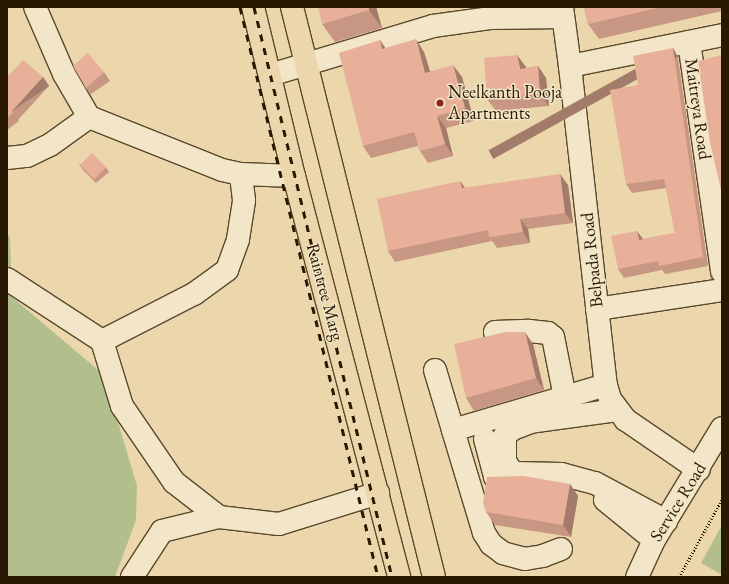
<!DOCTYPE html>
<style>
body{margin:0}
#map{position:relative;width:729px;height:584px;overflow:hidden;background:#ebd7ab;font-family:"EB Garamond",serif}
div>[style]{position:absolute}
.green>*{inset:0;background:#b2bf8d}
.path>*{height:2.5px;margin-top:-1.25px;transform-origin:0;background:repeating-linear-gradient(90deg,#291902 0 1px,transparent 0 3px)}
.roads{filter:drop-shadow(1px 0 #5a482c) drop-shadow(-1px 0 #5a482c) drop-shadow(0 1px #5a482c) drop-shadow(0 -1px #5a482c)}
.minor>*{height:22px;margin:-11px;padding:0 11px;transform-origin:11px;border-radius:11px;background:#f2e5c8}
.major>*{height:22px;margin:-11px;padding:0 11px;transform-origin:11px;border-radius:11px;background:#ebd7ab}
.rail>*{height:3px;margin-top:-1.5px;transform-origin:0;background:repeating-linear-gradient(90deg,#291902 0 7px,transparent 0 14px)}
.wall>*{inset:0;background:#c89783;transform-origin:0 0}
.shaded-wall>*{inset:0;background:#a27b6a;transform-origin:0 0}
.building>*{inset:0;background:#e8b098;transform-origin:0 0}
.dots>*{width:11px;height:11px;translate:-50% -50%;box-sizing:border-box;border:2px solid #f2e5c8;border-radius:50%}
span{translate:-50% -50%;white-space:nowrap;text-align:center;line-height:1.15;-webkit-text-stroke:3px #f2e5c8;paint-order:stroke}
.poi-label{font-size:18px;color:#291902}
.left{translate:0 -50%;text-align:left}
.street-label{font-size:18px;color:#291902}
.frame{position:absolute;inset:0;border:8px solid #291902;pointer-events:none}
</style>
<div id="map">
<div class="green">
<div style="clip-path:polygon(7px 234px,10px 237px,12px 297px,104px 375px,137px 486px,136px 520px,115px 577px,7px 577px)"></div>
<div style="clip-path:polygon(722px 525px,722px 575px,701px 563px)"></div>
</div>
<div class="path">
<div style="left:679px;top:577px;width:89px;rotate:-61.1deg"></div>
</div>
<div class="roads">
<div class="minor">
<div style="left:35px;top:7px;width:73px;rotate:66.6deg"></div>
<div style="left:64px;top:74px;width:50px;rotate:59.8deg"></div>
<div style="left:89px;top:117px;width:143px;rotate:21.7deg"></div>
<div style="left:222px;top:170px;width:19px;rotate:12deg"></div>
<div style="left:241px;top:174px;width:53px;rotate:2.2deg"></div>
<div style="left:562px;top:7px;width:60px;rotate:82.3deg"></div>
<div style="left:570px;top:66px;width:321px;rotate:83.6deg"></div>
<div style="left:606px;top:385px;width:15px;rotate:74deg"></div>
<div style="left:610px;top:399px;width:26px;rotate:53deg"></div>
<div style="left:626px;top:420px;width:88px;rotate:34.4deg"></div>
<div style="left:689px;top:42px;width:232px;rotate:81.8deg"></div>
<div style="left:570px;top:66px;width:155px;rotate:-11.5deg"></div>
<div style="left:270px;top:75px;width:170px;rotate:-16.7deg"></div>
<div style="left:433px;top:26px;width:59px;rotate:-7.9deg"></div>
<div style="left:491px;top:18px;width:71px;rotate:-0.8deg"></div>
<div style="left:7px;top:158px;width:20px;rotate:-6deg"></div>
<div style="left:27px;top:156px;width:25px;rotate:-26deg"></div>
<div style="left:50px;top:145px;width:48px;rotate:-35.7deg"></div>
<div style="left:7px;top:279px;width:113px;rotate:33.1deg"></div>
<div style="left:102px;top:341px;width:103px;rotate:-27.1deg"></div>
<div style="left:194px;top:294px;width:41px;rotate:-36deg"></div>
<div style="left:227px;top:270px;width:33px;rotate:-70deg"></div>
<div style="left:238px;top:239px;width:39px;rotate:-81deg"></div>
<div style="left:244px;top:200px;width:26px;rotate:-97deg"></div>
<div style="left:597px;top:309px;width:126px;rotate:-8.6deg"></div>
<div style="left:495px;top:332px;width:34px;rotate:-2deg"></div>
<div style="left:529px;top:331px;width:19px;rotate:6deg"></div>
<div style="left:548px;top:333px;width:6px;rotate:39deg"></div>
<div style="left:553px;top:337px;width:61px;rotate:78.7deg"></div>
<div style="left:102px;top:341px;width:68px;rotate:72.9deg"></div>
<div style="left:122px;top:406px;width:92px;rotate:55.6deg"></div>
<div style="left:174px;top:482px;width:57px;rotate:37.9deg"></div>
<div style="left:219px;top:517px;width:60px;rotate:6.7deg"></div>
<div style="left:279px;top:524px;width:104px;rotate:-17.4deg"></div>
<div style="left:435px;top:370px;width:63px;rotate:73.3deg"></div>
<div style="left:617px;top:410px;width:87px;rotate:172.1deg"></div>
<div style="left:531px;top:422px;width:19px;rotate:159deg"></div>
<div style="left:513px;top:429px;width:10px;rotate:143deg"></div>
<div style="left:505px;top:435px;width:26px;rotate:90deg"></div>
<div style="left:505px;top:461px;width:12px;rotate:59deg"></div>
<div style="left:511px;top:471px;width:5px;rotate:22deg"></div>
<div style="left:516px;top:473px;width:45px;rotate:1.3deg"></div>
<div style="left:561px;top:474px;width:35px;rotate:15deg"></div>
<div style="left:595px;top:483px;width:81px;rotate:28.2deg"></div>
<div style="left:485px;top:439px;width:39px;rotate:75deg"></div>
<div style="left:495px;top:477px;width:30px"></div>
<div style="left:605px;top:500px;width:63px;rotate:39.2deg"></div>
<div style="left:561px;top:549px;width:19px;rotate:159deg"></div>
<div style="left:543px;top:556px;width:18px;rotate:171deg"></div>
<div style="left:525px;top:559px;width:23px;rotate:-165deg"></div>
<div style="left:503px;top:553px;width:15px;rotate:-143deg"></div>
<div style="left:491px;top:544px;width:13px;rotate:-122deg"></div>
<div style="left:484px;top:533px;width:108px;rotate:-106.8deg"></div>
<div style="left:453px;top:430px;width:159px;rotate:-16.4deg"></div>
<div style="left:132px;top:577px;width:55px;rotate:-56.9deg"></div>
<div style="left:162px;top:531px;width:59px;rotate:-13.8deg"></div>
<div style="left:637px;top:577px;width:41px;rotate:-65.3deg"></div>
<div style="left:654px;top:540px;width:131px;rotate:-58.7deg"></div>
</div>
<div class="major">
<div style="left:253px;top:7px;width:174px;rotate:76.4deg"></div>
<div style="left:294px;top:176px;width:415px;rotate:75.3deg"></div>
<div style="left:292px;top:7px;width:587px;rotate:76.01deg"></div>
</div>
</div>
<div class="rail">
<div style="left:240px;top:7px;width:586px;rotate:76.39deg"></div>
<div style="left:254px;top:7px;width:586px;rotate:76.39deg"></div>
</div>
<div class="wall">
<div style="clip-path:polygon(376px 7px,382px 28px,335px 42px,322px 24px)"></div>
<div style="clip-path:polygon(584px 7px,722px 7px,722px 11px,599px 39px,588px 24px)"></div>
<div style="clip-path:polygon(380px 40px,385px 48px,424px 52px,430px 71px,462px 77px,474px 121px,446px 128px,453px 156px,428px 163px,420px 151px,418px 146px,371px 158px,363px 146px)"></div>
<div style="clip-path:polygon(673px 48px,678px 57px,708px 266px,665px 274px,662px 270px,624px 278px,618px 269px,643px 239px,675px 233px,666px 188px,632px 193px,626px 184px,638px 85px)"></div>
<div style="clip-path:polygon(538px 66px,546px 78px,549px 106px,496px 111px,487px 99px,526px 68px)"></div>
<div style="left:104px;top:72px;width:11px;height:24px;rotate:56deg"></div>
<div style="clip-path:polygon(7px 77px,43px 77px,49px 86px,18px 120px,19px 121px,7px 130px)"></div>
<div style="clip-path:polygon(79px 164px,106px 167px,109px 172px,96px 183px,82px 169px)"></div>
<div style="clip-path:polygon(460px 181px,465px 188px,568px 185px,573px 223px,528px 229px,530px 243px,497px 248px,492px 241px,395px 262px,388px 251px)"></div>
<div style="clip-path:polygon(533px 344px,544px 390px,474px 411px,466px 398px)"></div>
<div style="clip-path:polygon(570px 484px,578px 496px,571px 537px,495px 525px,486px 512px)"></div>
</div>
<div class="shaded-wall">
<div style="clip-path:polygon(368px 7px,376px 7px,382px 28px,369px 10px)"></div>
<div style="clip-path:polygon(416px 39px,424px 52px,434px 85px,425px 73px)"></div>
<div style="clip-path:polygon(380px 40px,388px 52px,382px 49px)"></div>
<div style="left:673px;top:48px;width:10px;height:211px;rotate:61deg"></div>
<div style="clip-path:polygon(517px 55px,526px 67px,528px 81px,520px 69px)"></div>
<div style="clip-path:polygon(453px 65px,462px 77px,474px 121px,465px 108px)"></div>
<div style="clip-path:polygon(538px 66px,546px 78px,549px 106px,540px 94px)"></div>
<div style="left:43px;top:77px;width:11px;height:46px;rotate:56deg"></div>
<div style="clip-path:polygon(437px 116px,446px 128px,453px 156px,445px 144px)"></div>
<div style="clip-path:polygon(560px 174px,568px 185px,573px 223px,565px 213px)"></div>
<div style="clip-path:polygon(460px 181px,468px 192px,462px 188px)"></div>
<div style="clip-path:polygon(520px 219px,528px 229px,530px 243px,523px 232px)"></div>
<div style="clip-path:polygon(637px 231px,643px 239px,645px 249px,639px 240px)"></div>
<div style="clip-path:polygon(525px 332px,533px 344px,544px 390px,536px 378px)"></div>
<div style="clip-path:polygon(570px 484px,578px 496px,571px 537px,563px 525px)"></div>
</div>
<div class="building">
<div style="clip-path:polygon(318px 7px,368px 7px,369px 10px,322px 24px)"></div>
<div style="clip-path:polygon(584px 7px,662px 7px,588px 24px)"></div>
<div style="clip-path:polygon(416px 39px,425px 73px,453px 65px,465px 108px,437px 116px,445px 144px,420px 151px,414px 132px,363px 146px,339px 53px,380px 40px,382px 49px)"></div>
<div style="clip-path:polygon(673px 48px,703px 257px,659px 266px,658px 261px,618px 269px,611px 236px,637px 231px,639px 240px,675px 233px,664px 179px,626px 184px,610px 90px,638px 85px,633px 56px)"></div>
<div style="clip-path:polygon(88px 53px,104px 72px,86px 88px,73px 66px)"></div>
<div style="clip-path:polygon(517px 55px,520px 69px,538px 66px,540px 94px,487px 99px,484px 58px)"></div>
<div style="clip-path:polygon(722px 55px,722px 194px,710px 143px,698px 61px)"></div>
<div style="clip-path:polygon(23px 60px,43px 77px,12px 111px,13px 113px,7px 118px,7px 77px)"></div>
<div style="left:92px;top:153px;width:20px;height:17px;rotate:45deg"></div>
<div style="clip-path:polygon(560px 174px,565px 213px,520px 219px,523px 232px,489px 237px,488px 230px,388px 251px,377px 199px,460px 181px,462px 188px)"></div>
<div style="clip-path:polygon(506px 332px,525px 332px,536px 378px,466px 398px,454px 344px)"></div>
<div style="clip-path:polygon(524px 476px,570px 484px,563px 525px,486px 512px,483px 503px,487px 477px)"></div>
</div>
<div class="dots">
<div style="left:440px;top:103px;background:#8f2418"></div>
</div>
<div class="poi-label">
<span class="left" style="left:448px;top:103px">Neelkanth Pooja<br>Apartments</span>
</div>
<div class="street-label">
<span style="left:698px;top:109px;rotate:82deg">Maitreya Road</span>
<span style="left:592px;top:260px;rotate:-96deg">Belpada Road</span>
<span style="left:325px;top:292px;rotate:75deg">Raintree Marg</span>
<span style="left:678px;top:502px;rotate:-58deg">Service Road</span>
</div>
<div class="frame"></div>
</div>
